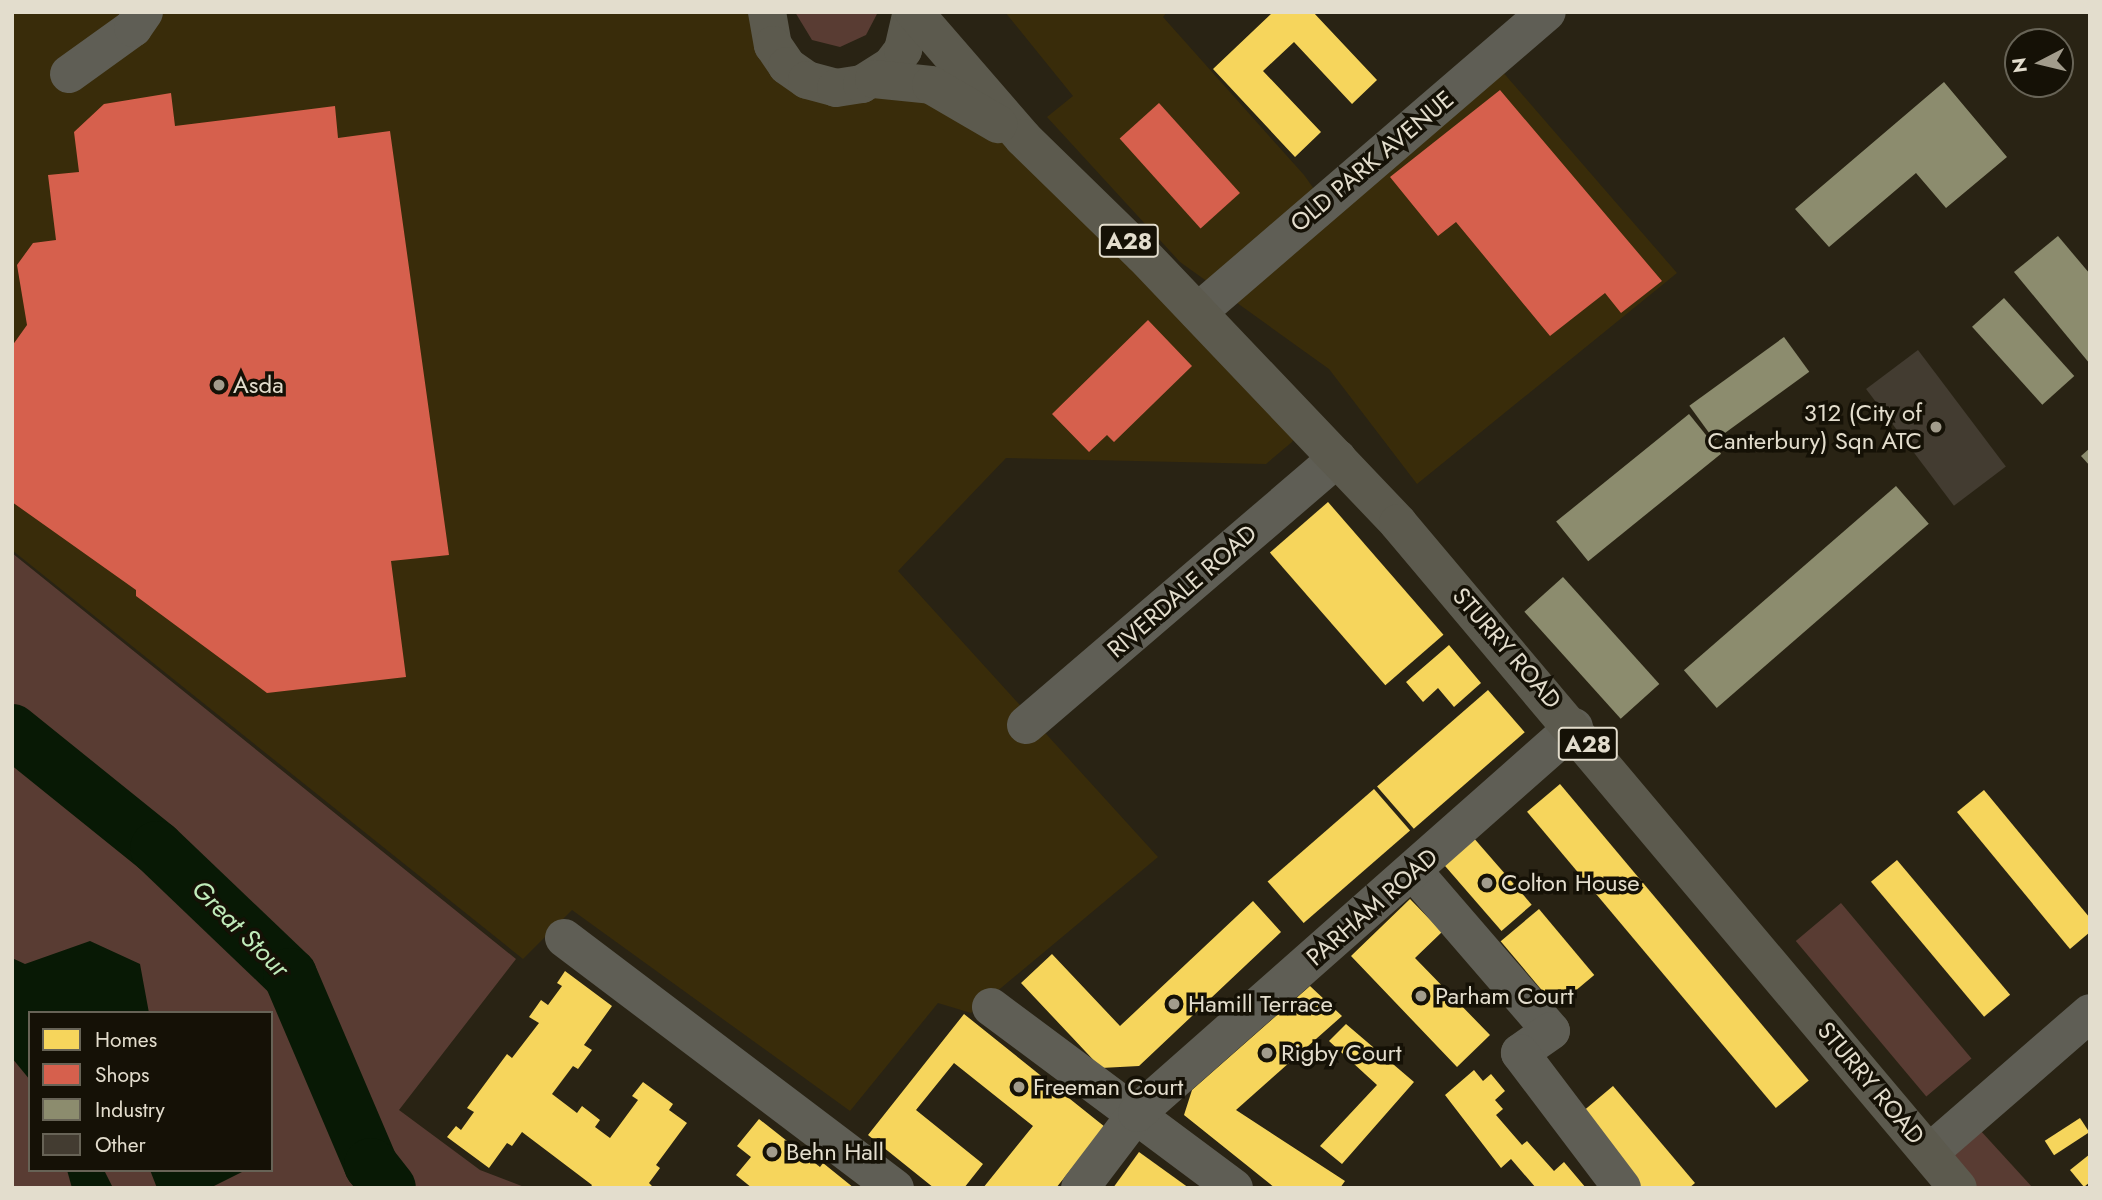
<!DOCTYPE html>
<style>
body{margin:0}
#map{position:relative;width:2102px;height:1200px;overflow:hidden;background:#292314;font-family:Jost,sans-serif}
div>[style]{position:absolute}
.built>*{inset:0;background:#392c0a}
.green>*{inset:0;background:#593c33;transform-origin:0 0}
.water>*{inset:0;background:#081905}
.homes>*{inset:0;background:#f6d55c;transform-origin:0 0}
.shops>*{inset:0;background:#d6604d;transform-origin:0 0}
.industry>*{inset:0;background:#8c8c6e;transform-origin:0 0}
.river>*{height:54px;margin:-27px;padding:0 27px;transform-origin:27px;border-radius:27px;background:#081905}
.building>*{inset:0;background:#433c31;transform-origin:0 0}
.minor>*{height:38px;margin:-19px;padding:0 19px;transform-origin:19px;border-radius:19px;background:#5f5e55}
.highway>*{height:38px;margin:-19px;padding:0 19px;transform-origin:19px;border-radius:19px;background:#5c5a4e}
.dots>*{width:19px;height:19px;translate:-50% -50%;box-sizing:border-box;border:4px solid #151106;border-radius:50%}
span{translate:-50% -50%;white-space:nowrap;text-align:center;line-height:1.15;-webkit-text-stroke:7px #151106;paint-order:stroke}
.shield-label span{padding:2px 5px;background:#151106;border:2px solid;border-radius:5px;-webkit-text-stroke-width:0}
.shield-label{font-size:23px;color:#e3ddcd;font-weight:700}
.street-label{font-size:24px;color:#e3ddcd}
.poi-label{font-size:24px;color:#e3ddcd}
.left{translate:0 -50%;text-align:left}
.right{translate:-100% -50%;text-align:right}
.water-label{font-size:26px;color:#c0ebba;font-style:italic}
.frame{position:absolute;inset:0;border:14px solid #e3ddcd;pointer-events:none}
.legend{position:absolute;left:28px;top:1011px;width:245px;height:161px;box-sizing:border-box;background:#151106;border:2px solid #676356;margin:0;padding:9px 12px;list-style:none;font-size:21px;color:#e3ddcd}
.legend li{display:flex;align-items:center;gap:14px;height:35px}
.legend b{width:35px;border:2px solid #676356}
.north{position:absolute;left:2004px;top:28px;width:70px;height:70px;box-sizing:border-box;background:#151106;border:2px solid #676356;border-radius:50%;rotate:263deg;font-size:19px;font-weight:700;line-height:28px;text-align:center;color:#e3ddcd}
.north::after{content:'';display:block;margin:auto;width:24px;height:32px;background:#a29c8c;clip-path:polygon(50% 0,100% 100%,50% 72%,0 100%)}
</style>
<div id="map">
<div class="built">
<div style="clip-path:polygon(12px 12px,767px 12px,787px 66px,874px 79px,1023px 138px,1303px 422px,1292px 442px,1266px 464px,1006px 458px,898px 571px,1158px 857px,971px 1013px,938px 1003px,850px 1111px,572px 910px,523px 959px,12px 550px)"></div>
<div style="clip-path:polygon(1005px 12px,1167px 12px,1163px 17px,1304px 175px,1334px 217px,1501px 70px,1677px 273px,1417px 484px,1329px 369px,1180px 262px,1047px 117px,1073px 96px)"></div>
</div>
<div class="green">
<div style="clip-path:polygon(795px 12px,878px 12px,866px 35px,840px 47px,812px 40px)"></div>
<div style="clip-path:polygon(evenodd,12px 553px,516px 959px,399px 1110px,480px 1170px,527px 1188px,12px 1188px,12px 553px,30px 1013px,271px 1013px,271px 1170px,30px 1170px,30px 1013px)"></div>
<div style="left:1841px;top:903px;width:203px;height:59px;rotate:50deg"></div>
<div style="clip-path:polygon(1969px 1118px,2033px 1188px,1958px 1188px,1929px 1153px)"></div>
</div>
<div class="water">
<div style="clip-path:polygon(90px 941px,140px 964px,149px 1013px,30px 1013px,30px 1080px,12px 1058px,12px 958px,25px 964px)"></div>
<div style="clip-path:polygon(67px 1170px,104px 1170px,113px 1188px,72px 1188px)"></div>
<div style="clip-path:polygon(150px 1170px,246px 1170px,210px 1188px,157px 1188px)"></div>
</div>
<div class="homes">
<div style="clip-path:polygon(1273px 12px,1313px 12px,1377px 80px,1352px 104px,1294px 42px,1263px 71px,1321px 132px,1295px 157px,1213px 69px)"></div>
<div style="left:1328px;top:502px;width:176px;height:77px;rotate:49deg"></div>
<div style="clip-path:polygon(1449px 645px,1481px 683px,1454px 707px,1438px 688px,1423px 702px,1406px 682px)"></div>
<div style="left:1488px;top:690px;width:56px;height:147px;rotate:49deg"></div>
<div style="left:1560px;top:784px;width:387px;height:43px;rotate:50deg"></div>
<div style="left:1374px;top:789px;width:55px;height:141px;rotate:49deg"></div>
<div style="clip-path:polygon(1984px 790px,2090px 918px,2090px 932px,2070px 949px,1957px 812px)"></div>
<div style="left:1472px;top:836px;width:91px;height:40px;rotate:49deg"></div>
<div style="left:1897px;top:860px;width:176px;height:34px;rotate:50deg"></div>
<div style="clip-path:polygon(1410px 899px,1442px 932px,1415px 958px,1490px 1035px,1457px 1067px,1351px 956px)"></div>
<div style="clip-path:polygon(1253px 901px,1281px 932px,1139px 1066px,1101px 1068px,1021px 983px,1052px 954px,1120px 1026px)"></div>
<div style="left:1539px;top:909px;width:86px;height:50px;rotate:50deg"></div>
<div style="clip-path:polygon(565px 971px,612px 1006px,584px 1045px,592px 1050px,578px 1069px,573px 1066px,552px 1094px,577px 1113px,582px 1106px,600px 1120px,595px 1127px,610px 1138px,638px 1100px,632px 1096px,643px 1082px,673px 1104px,669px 1110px,687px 1123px,656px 1165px,660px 1168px,649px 1183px,654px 1188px,590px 1188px,592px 1185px,522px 1132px,512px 1146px,507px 1143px,489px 1168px,447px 1137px,456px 1126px,461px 1130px,474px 1112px,467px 1108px,507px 1054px,512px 1058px,539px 1023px,529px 1017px,541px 1000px,548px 1005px,562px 986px,557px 983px)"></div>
<div style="clip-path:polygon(1310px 986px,1342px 1016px,1236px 1110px,1345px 1181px,1340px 1188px,1275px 1188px,1184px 1115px,1192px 1090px)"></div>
<div style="clip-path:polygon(964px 1014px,1105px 1127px,1056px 1188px,983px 1188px,1033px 1126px,954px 1063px,916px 1110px,983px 1164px,964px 1188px,934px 1188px,868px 1135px)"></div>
<div style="clip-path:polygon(1346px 1024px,1414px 1082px,1342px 1164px,1320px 1146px,1377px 1085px,1329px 1041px)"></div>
<div style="clip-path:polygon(1474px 1070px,1483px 1081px,1491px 1074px,1505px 1091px,1495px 1100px,1503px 1109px,1496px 1115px,1522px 1145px,1527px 1141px,1554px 1171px,1564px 1162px,1586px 1188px,1536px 1188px,1511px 1159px,1501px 1168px,1445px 1095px)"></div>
<div style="clip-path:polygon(1613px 1086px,1695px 1183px,1689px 1188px,1634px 1188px,1575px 1118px)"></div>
<div style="left:2080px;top:1118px;width:17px;height:42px;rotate:57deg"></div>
<div style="clip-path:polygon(759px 1119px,820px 1167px,823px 1163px,854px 1188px,752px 1188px,736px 1175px,751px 1157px,737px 1146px)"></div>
<div style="clip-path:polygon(1139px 1152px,1189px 1188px,1113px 1188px)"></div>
<div style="clip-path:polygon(2090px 1154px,2090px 1182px,2084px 1187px,2070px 1170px)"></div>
</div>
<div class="shops">
<div style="clip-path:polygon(1500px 90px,1662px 281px,1621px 313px,1605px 293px,1550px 336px,1456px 222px,1438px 236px,1390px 177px)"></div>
<div style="clip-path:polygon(171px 93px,175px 126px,335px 106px,338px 138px,390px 131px,449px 555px,391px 561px,406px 677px,267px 693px,136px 596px,136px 590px,12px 502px,12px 346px,27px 325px,17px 265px,33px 243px,56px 240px,48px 175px,79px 172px,74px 132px,104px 104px)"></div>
<div style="left:1159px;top:103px;width:121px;height:53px;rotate:48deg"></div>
<div style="clip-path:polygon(1148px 320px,1192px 366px,1114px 442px,1107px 435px,1089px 452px,1052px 414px)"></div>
</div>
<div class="industry">
<div style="clip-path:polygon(1944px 82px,2007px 157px,1946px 208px,1916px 173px,1829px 247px,1795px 209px)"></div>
<div style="clip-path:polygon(2058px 236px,2090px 274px,2090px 364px,2014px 272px)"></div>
<div style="left:2004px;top:298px;width:105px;height:43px;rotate:48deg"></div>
<div style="left:1784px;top:337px;width:43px;height:117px;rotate:54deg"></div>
<div style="left:1689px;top:414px;width:51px;height:171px;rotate:51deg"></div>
<div style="clip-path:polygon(2090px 448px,2090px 466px,2081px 456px)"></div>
<div style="left:1896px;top:486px;width:50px;height:281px;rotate:49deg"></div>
<div style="left:1563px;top:577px;width:144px;height:52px;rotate:48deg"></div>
</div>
<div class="river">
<div style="left:12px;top:731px;width:186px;rotate:38.9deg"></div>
<div style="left:157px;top:848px;width:184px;rotate:43.7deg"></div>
<div style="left:290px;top:975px;width:207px;rotate:66.9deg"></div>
<div style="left:371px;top:1165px;width:29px;rotate:52deg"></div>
</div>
<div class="building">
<div style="left:1918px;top:350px;width:146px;height:65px;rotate:53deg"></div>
</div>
<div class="minor">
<div style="left:69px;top:74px;width:79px;rotate:-35.7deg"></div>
<div style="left:133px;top:28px;width:19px;rotate:-55deg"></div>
<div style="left:1198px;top:312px;width:460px;rotate:-40.7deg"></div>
<div style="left:1026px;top:725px;width:410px;rotate:-40.6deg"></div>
<div style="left:1413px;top:871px;width:211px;rotate:49.2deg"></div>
<div style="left:1551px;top:1031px;width:38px;rotate:145deg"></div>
<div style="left:1520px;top:1053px;width:169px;rotate:52.9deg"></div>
<div style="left:564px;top:938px;width:415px;rotate:37.1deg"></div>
<div style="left:991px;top:1007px;width:303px;rotate:36.7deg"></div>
<div style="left:1929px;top:1153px;width:213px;rotate:-41deg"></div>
<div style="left:1080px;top:1188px;width:94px;rotate:-52.8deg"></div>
<div style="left:1137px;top:1113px;width:583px;rotate:-41.45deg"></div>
</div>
<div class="highway">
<div style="left:767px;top:12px;width:34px;rotate:80deg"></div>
<div style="left:773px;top:45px;width:25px;rotate:56deg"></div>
<div style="left:787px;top:66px;width:24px;rotate:35deg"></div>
<div style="left:807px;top:80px;width:30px;rotate:15deg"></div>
<div style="left:836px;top:88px;width:26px;rotate:-9deg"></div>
<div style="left:862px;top:84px;width:34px;rotate:-32deg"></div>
<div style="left:891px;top:66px;width:20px;rotate:-53deg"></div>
<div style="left:903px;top:50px;width:39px;rotate:-77deg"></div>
<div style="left:914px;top:12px;width:167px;rotate:49.1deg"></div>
<div style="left:1023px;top:138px;width:168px;rotate:44.3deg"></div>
<div style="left:1143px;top:255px;width:370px;rotate:46.4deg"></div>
<div style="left:1398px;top:523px;width:869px;rotate:49.9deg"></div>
<div style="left:874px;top:79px;width:57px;rotate:6deg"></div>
<div style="left:931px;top:85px;width:78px;rotate:30.2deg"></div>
</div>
<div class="dots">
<div style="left:219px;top:385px;background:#a29c8c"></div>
<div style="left:1936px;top:427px;background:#a29c8c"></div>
<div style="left:1487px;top:883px;background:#a29c8c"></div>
<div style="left:1421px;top:996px;background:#a29c8c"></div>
<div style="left:1174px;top:1004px;background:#a29c8c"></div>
<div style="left:1267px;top:1053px;background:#a29c8c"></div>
<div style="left:1019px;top:1087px;background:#a29c8c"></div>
<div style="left:772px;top:1152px;background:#a29c8c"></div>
</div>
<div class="shield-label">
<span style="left:1129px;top:241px">A28</span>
<span style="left:1588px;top:744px">A28</span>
</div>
<div class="street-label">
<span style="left:1372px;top:161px;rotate:-40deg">OLD PARK AVENUE</span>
<span style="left:1182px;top:591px;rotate:-41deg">RIVERDALE ROAD</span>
<span style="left:1507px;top:648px;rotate:49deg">STURRY ROAD</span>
<span style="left:1372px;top:907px;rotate:-41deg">PARHAM ROAD</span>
<span style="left:1871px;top:1083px;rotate:50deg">STURRY ROAD</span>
</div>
<div class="poi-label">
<span class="left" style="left:233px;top:385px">Asda</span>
<span class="right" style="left:1922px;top:427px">312 (City of<br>Canterbury) Sqn ATC</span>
<span class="left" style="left:1501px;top:883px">Colton House</span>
<span class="left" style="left:1435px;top:996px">Parham Court</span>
<span class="left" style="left:1188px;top:1004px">Hamill Terrace</span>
<span class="left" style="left:1281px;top:1053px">Rigby Court</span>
<span class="left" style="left:1033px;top:1087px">Freeman Court</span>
<span class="left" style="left:786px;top:1152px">Behn Hall</span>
</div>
<div class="water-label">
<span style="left:240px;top:929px;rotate:45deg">Great Stour</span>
</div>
<div class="frame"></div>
<ul class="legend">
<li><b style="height:19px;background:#f6d55c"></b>Homes</li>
<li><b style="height:19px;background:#d6604d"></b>Shops</li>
<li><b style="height:19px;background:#8c8c6e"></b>Industry</li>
<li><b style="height:19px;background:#433c31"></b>Other</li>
</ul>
<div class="north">N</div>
</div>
